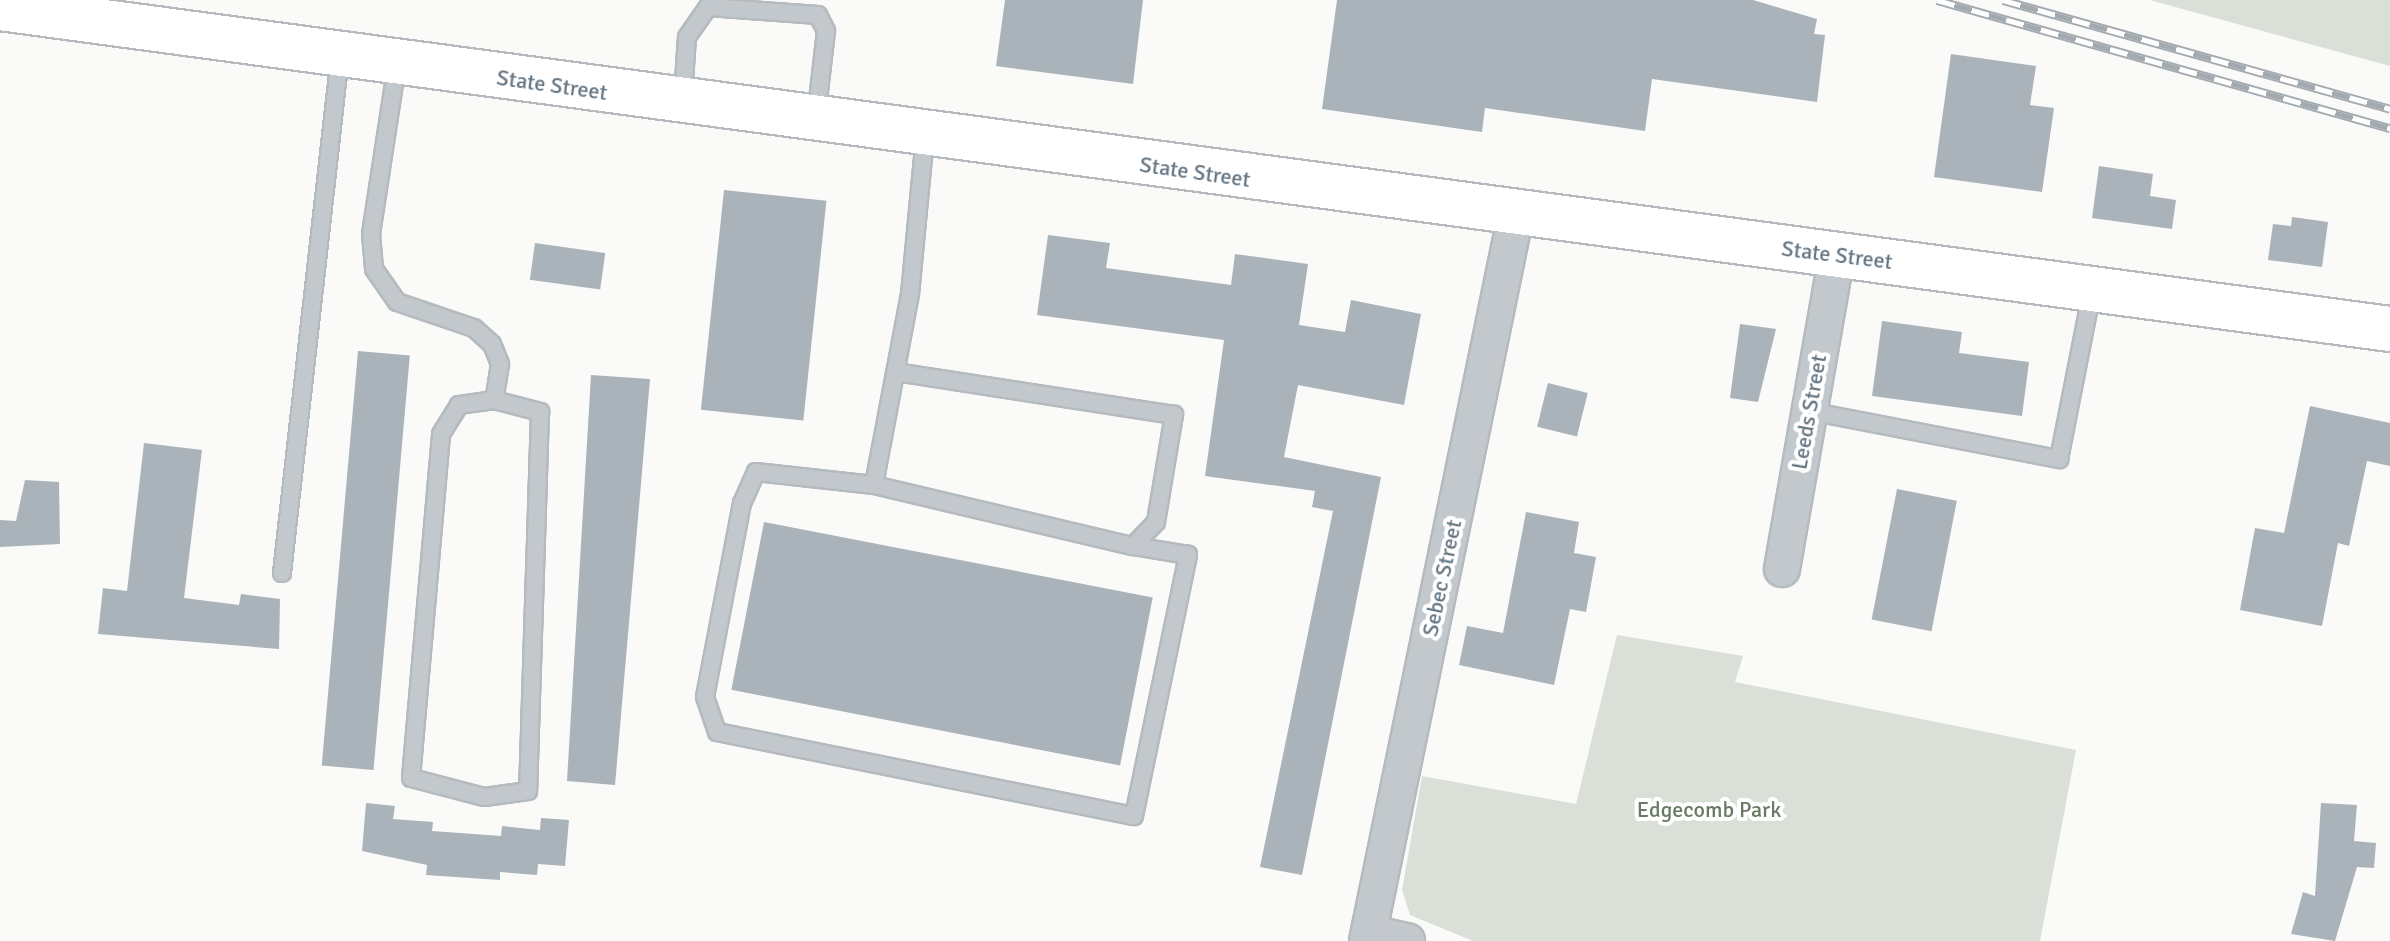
<!DOCTYPE html>
<style>
body{margin:0}
#map{position:relative;width:2390px;height:941px;overflow:hidden;background:#fafaf8;font-family:Signika,sans-serif}
div>[style]{position:absolute}
.green>*{inset:0;background:#dadfd7}
.building>*{inset:0;background:#aab3b9;transform-origin:0 0}
.roads{filter:drop-shadow(2px 0 #b5babe) drop-shadow(-2px 0 #b5babe) drop-shadow(0 2px #b5babe) drop-shadow(0 -2px #b5babe)}
.lane>*{height:16px;margin:-8px;padding:0 8px;transform-origin:8px;border-radius:8px;background:#c3c8cc}
.street>*{height:34px;margin:-17px;padding:0 17px;transform-origin:17px;border-radius:17px;background:#c3c8cc}
.primary>*{height:44px;margin:-22px;padding:0 22px;transform-origin:22px;border-radius:22px;background:#fff}
.rail>*{height:9px;margin-top:-4.5px;transform-origin:0;background:repeating-linear-gradient(90deg,#fff 0 18px,#a2aab0 0 36px);box-sizing:border-box;border-block:2px solid #a2aab0}
span{translate:-50% -50%;white-space:nowrap;text-align:center;line-height:1.15;-webkit-text-stroke:8px #fff;paint-order:stroke}
.street-label{font-size:22px;color:#657683}
.park-label{font-size:22px;color:#687a64}
</style>
<div id="map">
<div class="green">
<div style="clip-path:polygon(2150px 0,2390px 0,2390px 66px)"></div>
<div style="clip-path:polygon(1617px 635px,1743px 656px,1735px 682px,2076px 750px,2040px 941px,1473px 941px,1410px 915px,1402px 890px,1422px 776px,1576px 804px)"></div>
</div>
<div class="building">
<div style="clip-path:polygon(1005px 0,1143px 0,1133px 84px,996px 66px)"></div>
<div style="clip-path:polygon(1337px 0,1753px 0,1817px 19px,1814px 34px,1825px 35px,1817px 102px,1652px 79px,1645px 131px,1485px 108px,1482px 132px,1322px 109px)"></div>
<div style="clip-path:polygon(1951px 54px,2036px 66px,2030px 105px,2054px 108px,2042px 192px,1934px 177px)"></div>
<div style="clip-path:polygon(2099px 166px,2153px 174px,2150px 196px,2176px 200px,2172px 229px,2092px 218px)"></div>
<div style="left:724px;top:190px;width:103px;height:221px;rotate:6deg"></div>
<div style="clip-path:polygon(2292px 217px,2328px 222px,2322px 267px,2268px 260px,2273px 224px,2291px 226px)"></div>
<div style="clip-path:polygon(1048px 235px,1110px 243px,1106px 268px,1231px 285px,1235px 254px,1308px 264px,1299px 325px,1345px 332px,1351px 300px,1421px 314px,1404px 405px,1298px 385px,1284px 457px,1381px 477px,1302px 875px,1260px 867px,1333px 511px,1312px 507px,1315px 491px,1205px 476px,1224px 340px,1037px 315px)"></div>
<div style="left:535px;top:243px;width:71px;height:37px;rotate:8deg"></div>
<div style="clip-path:polygon(1882px 321px,1962px 332px,1959px 353px,2029px 362px,2022px 416px,1872px 396px)"></div>
<div style="clip-path:polygon(1740px 324px,1776px 329px,1758px 402px,1730px 398px)"></div>
<div style="left:358px;top:351px;width:52px;height:416px;rotate:5deg"></div>
<div style="clip-path:polygon(591px 375px,650px 379px,615px 785px,567px 781px)"></div>
<div style="left:1548px;top:383px;width:41px;height:45px;rotate:14deg"></div>
<div style="clip-path:polygon(2310px 406px,2390px 423px,2390px 466px,2367px 461px,2349px 546px,2338px 543px,2322px 626px,2240px 610px,2255px 528px,2284px 533px)"></div>
<div style="clip-path:polygon(144px 443px,202px 450px,184px 598px,239px 605px,241px 594px,280px 599px,279px 649px,98px 634px,103px 588px,127px 591px)"></div>
<div style="clip-path:polygon(25px 480px,59px 482px,60px 544px,0 547px,0 520px,16px 521px)"></div>
<div style="left:1897px;top:489px;width:61px;height:133px;rotate:11deg"></div>
<div style="clip-path:polygon(1526px 512px,1579px 522px,1574px 553px,1596px 557px,1586px 612px,1570px 609px,1554px 685px,1459px 665px,1467px 626px,1503px 633px)"></div>
<div style="left:764px;top:522px;width:396px;height:171px;rotate:11deg"></div>
<div style="clip-path:polygon(366px 803px,395px 806px,393px 819px,433px 822px,432px 831px,501px 836px,502px 826px,540px 830px,541px 818px,569px 820px,565px 866px,538px 864px,537px 875px,500px 872px,500px 880px,426px 875px,427px 865px,362px 851px)"></div>
<div style="clip-path:polygon(2321px 803px,2357px 805px,2354px 841px,2376px 843px,2374px 868px,2357px 867px,2335px 941px,2291px 934px,2303px 892px,2315px 896px)"></div>
</div>
<div class="roads">
<div class="lane">
<div style="left:397px;top:64px;width:172px;rotate:98.7deg"></div>
<div style="left:371px;top:234px;width:35px;rotate:85deg"></div>
<div style="left:374px;top:269px;width:40px;rotate:55.1deg"></div>
<div style="left:397px;top:302px;width:81px;rotate:18.7deg"></div>
<div style="left:474px;top:328px;width:24px;rotate:42deg"></div>
<div style="left:492px;top:344px;width:22px;rotate:68deg"></div>
<div style="left:500px;top:364px;width:36px;rotate:99deg"></div>
<div style="left:494px;top:400px;width:48px;rotate:14.6deg"></div>
<div style="left:540px;top:412px;width:379px;rotate:91.8deg"></div>
<div style="left:528px;top:791px;width:44px;rotate:172.2deg"></div>
<div style="left:484px;top:797px;width:75px;rotate:-165.4deg"></div>
<div style="left:411px;top:778px;width:345px;rotate:-85deg"></div>
<div style="left:441px;top:434px;width:34px;rotate:-58deg"></div>
<div style="left:459px;top:405px;width:35px;rotate:-8deg"></div>
<div style="left:683px;top:97px;width:60px;rotate:-86.2deg"></div>
<div style="left:687px;top:37px;width:37px;rotate:-55deg"></div>
<div style="left:708px;top:7px;width:110px;rotate:4.2deg"></div>
<div style="left:818px;top:15px;width:18px;rotate:63deg"></div>
<div style="left:826px;top:31px;width:87px;rotate:96.6deg"></div>
<div style="left:925px;top:136px;width:159px;rotate:95.4deg"></div>
<div style="left:910px;top:294px;width:194px;rotate:100.7deg"></div>
<div style="left:874px;top:485px;width:119px;rotate:-173.7deg"></div>
<div style="left:756px;top:472px;width:34px;rotate:114deg"></div>
<div style="left:742px;top:503px;width:197px;rotate:100.8deg"></div>
<div style="left:705px;top:697px;width:37px;rotate:71deg"></div>
<div style="left:717px;top:732px;width:425px;rotate:11.4deg"></div>
<div style="left:1134px;top:816px;width:267px;rotate:-78.3deg"></div>
<div style="left:1188px;top:555px;width:56px;rotate:-170.7deg"></div>
<div style="left:1809px;top:411px;width:255px;rotate:10.9deg"></div>
<div style="left:2059px;top:459px;width:171px;rotate:-78.9deg"></div>
<div style="left:874px;top:485px;width:266px;rotate:13.3deg"></div>
<div style="left:1133px;top:546px;width:33px;rotate:-46deg"></div>
<div style="left:1156px;top:522px;width:109px;rotate:-80.5deg"></div>
<div style="left:1174px;top:415px;width:281px;rotate:-171.2deg"></div>
<div style="left:282px;top:573px;width:520px;rotate:-83.6deg"></div>
</div>
<div class="street">
<div style="left:1782px;top:569px;width:319px;rotate:-80.1deg"></div>
<div style="left:1369px;top:933px;width:39px;rotate:12deg"></div>
<div style="left:1367px;top:941px;width:742px;rotate:-78.42deg"></div>
</div>
<div class="primary">
<div style="left:0;top:8px;width:2411px;rotate:7.65deg"></div>
</div>
</div>
<div class="rail">
<div style="left:1937px;top:0;width:471px;rotate:15.8deg"></div>
<div style="left:2003px;top:0;width:402px;rotate:15.7deg"></div>
</div>
<div class="street-label">
<span style="left:552px;top:85px;rotate:8deg">State Street</span>
<span style="left:1195px;top:172px;rotate:8deg">State Street</span>
<span style="left:1837px;top:255px;rotate:7deg">State Street</span>
<span style="left:1809px;top:412px;rotate:-80deg">Leeds Street</span>
<span style="left:1442px;top:578px;rotate:-78deg">Sebec Street</span>
</div>
<div class="park-label">
<span style="left:1709px;top:810px">Edgecomb Park</span>
</div>
</div>
